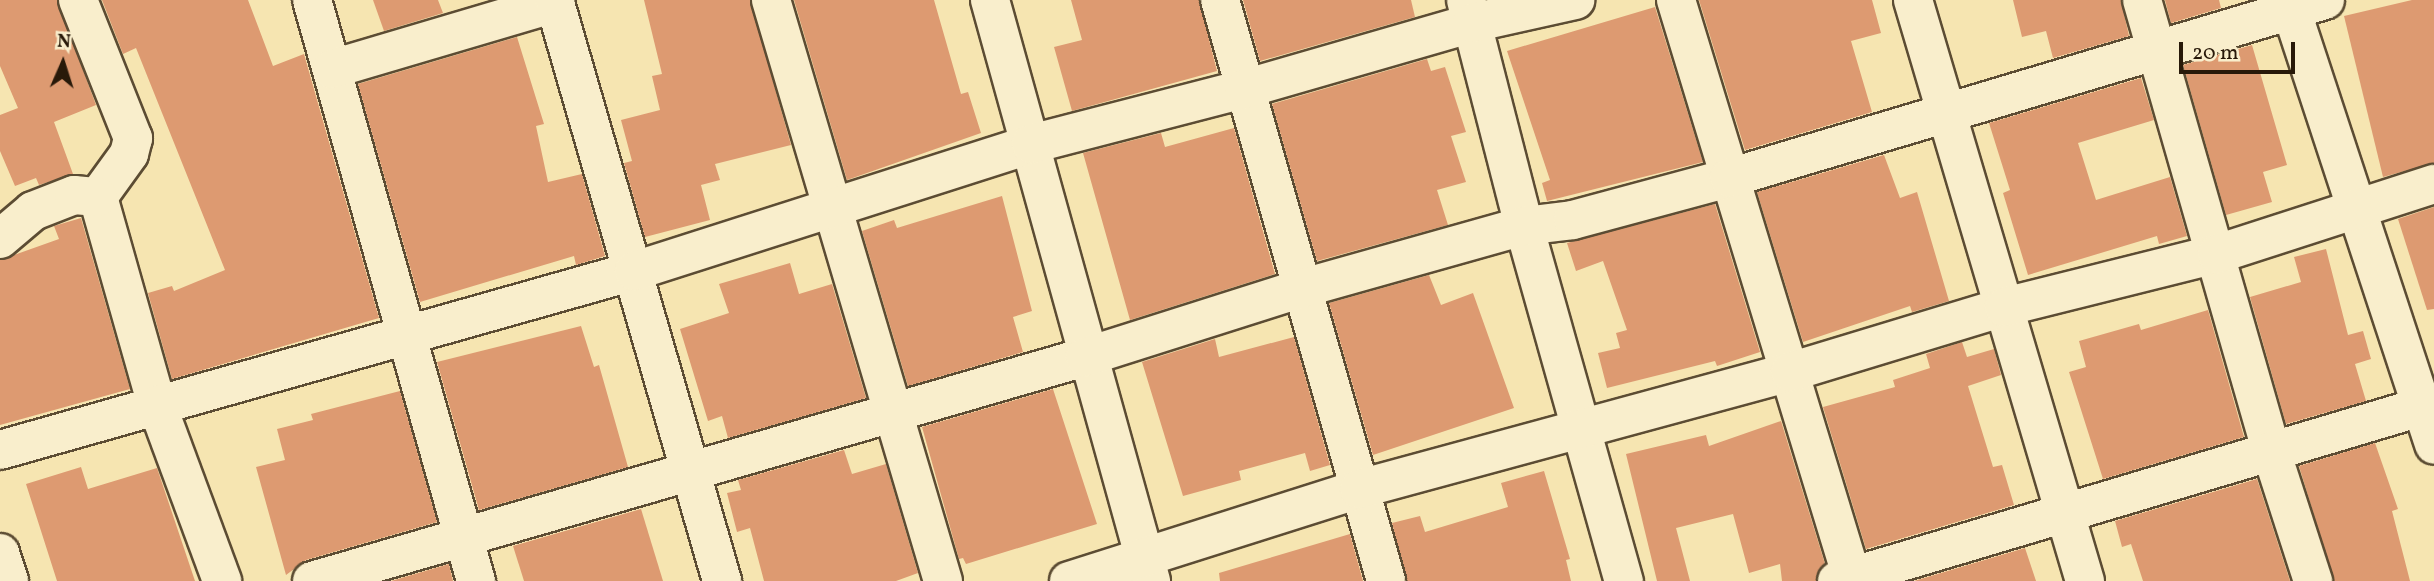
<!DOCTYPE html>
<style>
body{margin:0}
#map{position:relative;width:2434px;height:581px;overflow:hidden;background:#f6e5b1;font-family:Vollkorn,serif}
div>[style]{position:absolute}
.building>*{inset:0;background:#dd9a71}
.roads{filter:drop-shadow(2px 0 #5c4c33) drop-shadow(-2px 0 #5c4c33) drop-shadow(0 2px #5c4c33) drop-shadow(0 -2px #5c4c33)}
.street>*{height:38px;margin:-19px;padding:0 19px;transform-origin:19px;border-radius:19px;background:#f9eecc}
span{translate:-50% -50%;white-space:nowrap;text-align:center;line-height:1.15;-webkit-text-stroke:7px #f9eecc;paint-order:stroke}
.north{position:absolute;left:28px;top:28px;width:70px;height:70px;-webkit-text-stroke:5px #f9eecc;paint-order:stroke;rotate:3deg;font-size:19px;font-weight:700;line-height:28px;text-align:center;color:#281909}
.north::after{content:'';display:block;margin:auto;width:24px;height:32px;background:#281909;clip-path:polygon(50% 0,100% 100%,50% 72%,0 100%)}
.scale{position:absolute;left:2179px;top:42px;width:116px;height:32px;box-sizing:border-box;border:4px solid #281909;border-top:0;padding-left:9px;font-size:21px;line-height:24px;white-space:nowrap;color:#281909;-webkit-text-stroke:5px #f9eecc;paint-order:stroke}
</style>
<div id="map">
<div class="building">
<div style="clip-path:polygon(0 0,57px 0,96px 105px,54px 122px,73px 174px,39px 185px,36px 178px,15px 186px,0 151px,0 115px,18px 108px,0 66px)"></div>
<div style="clip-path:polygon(102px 0,248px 0,273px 66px,304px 54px,379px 318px,172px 379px,148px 293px,172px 286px,174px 291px,225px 270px,136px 48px,123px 54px)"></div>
<div style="clip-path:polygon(373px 0,438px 0,443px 13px,384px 31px)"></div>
<div style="clip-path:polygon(644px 0,750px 0,791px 145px,715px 164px,720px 180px,701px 185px,710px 220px,645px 237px,624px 163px,632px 161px,621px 120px,660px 110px,652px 76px,662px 74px)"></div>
<div style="clip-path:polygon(794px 0,934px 0,961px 94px,968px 92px,981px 133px,847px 180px)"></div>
<div style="clip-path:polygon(1071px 0,1199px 0,1217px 71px,1072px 111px,1054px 47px,1082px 40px)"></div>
<div style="clip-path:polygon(1243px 0,1411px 0,1415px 17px,1260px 61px)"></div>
<div style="clip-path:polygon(1699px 0,1872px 0,1881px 33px,1851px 41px,1872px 112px,1745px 150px)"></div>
<div style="clip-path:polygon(2013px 0,2121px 0,2129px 36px,2053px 58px,2046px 31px,2022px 37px)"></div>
<div style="clip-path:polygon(2165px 0,2219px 0,2221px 8px,2171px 23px)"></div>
<div style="clip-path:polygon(2412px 0,2434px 0,2434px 163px,2383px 177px,2344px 16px)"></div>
<div style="clip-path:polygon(1655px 7px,1703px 162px,1547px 201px,1542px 183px,1550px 180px,1507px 51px)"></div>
<div style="clip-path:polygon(517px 37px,544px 124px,536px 126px,548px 182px,582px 174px,605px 256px,576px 265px,574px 256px,420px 302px,358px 84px)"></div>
<div style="clip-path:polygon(2252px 45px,2287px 165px,2263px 172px,2272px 202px,2226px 215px,2183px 65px)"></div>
<div style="clip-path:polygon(1427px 59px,1431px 71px,1445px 67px,1466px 132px,1451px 136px,1466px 182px,1437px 190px,1448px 225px,1317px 261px,1272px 104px)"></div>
<div style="clip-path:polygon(2141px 78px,2154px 120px,2078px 143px,2096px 200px,2170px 177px,2187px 236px,2159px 244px,2157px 236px,2028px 275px,2003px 193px,2010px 190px,1989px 123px)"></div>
<div style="clip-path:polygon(1234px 128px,1275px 274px,1130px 320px,1083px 153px,1161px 133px,1165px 147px)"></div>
<div style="clip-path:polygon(1884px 155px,1900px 198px,1917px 192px,1949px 301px,1912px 312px,1910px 306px,1803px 342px,1757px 192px)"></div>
<div style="clip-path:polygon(1002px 196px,1032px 311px,1013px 317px,1023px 352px,908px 386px,862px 231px,894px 220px,897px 228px)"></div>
<div style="clip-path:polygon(1715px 204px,1760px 352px,1717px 366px,1715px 361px,1607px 388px,1598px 353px,1620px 348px,1616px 333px,1627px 330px,1603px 261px,1576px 271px,1567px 243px)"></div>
<div style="clip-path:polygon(2434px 207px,2434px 309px,2427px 310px,2398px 219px)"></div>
<div style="clip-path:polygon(81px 218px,130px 389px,0 425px,0 260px,59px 239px,54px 226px)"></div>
<div style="clip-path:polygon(2326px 249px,2348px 335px,2363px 331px,2371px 359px,2355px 364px,2366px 401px,2286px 424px,2250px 297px,2301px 282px,2294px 257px)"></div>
<div style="clip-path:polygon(790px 263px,799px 294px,832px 284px,866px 398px,728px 438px,722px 416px,708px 421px,680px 329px,729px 313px,719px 284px)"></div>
<div style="clip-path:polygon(1429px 275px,1441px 305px,1473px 293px,1514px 408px,1373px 455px,1329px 303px)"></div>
<div style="clip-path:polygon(2208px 310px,2244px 437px,2103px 479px,2069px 372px,2086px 367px,2079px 341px,2139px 324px,2141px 330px)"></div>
<div style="clip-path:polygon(581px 326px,594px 367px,599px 365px,628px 467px,479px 510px,437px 362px)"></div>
<div style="clip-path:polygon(1294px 337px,1330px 465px,1310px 471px,1305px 453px,1239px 471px,1241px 480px,1183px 496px,1142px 362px,1215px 339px,1219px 357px)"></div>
<div style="clip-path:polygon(1962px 342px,1967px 357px,1994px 349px,2001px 375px,1968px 386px,1993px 467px,2002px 465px,2014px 505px,1866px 549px,1823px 407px,1895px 387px,1893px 380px,1930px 368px,1926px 354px)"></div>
<div style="clip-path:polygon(1053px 389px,1097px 524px,966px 564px,963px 558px,959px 559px,922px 427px)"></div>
<div style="clip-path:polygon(400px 391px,437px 522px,306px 560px,286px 575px,256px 467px,285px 460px,277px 429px,313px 420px,311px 414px)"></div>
<div style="clip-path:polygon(1781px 421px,1825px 564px,1816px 581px,1782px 581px,1780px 564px,1749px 573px,1733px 514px,1676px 528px,1690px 581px,1657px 581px,1626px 454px,1706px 435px,1709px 446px)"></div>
<div style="clip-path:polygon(2375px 443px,2398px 509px,2392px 511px,2410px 581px,2334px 581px,2299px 466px)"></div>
<div style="clip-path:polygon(844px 450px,852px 474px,886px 464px,918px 573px,896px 581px,764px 581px,750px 528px,737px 532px,727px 493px,741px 490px,738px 480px)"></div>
<div style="clip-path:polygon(81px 467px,88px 489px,157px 468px,195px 581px,57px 581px,26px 484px)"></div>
<div style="clip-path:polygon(1544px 471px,1570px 559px,1566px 560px,1571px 581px,1407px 581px,1392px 523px,1420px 516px,1425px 532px,1508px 507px,1501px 483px)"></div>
<div style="clip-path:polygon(2257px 479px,2290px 581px,2143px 581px,2131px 544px,2122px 547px,2115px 521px)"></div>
<div style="clip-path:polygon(641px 509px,663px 581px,524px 581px,513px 546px)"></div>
<div style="clip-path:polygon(1350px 534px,1363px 581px,1220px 581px,1219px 573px)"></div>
<div style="clip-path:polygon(2025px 548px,2036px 581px,1914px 581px)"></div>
<div style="clip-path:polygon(449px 564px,453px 581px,391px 581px)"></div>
</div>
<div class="roads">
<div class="street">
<div style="left:78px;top:0;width:149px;rotate:68.3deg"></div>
<div style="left:133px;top:138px;width:16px;rotate:104deg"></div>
<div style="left:129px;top:154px;width:53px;rotate:125.8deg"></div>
<div style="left:312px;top:0;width:604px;rotate:74.24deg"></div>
<div style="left:771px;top:0;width:606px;rotate:73.51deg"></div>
<div style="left:990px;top:0;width:603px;rotate:74.51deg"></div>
<div style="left:1220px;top:0;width:604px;rotate:74.05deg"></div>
<div style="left:1466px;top:0;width:233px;rotate:75.6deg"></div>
<div style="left:1524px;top:226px;width:369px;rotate:74.3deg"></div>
<div style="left:1676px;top:0;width:607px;rotate:73.06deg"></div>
<div style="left:1913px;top:0;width:606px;rotate:73.51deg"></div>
<div style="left:2142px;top:0;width:469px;rotate:74deg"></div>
<div style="left:2271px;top:451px;width:137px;rotate:72.1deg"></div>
<div style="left:2288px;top:0;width:468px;rotate:71.8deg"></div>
<div style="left:332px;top:69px;width:233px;rotate:-16.5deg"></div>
<div style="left:555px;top:3px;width:602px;rotate:73.88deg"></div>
<div style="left:98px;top:197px;width:216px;rotate:74.2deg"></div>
<div style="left:157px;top:405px;width:188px;rotate:69.7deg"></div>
<div style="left:0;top:239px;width:43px;rotate:-40.3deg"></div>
<div style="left:33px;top:211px;width:44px;rotate:-21.3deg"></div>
<div style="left:74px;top:195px;width:24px;rotate:5deg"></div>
<div style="left:0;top:450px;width:659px;rotate:-15.77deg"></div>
<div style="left:634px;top:271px;width:417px;rotate:-17.7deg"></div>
<div style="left:1031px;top:144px;width:220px;rotate:-14.5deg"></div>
<div style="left:1244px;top:89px;width:237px;rotate:-16.1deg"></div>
<div style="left:1472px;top:23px;width:106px;rotate:-12.6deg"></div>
<div style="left:0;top:553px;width:29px;rotate:72deg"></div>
<div style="left:312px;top:581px;width:805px;rotate:-16.16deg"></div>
<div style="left:1085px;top:357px;width:229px;rotate:-17.6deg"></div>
<div style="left:1303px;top:288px;width:230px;rotate:-15.7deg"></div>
<div style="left:1524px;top:226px;width:49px;rotate:-7deg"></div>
<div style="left:1573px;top:220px;width:162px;rotate:-15.1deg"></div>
<div style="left:1729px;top:178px;width:622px;rotate:-16.63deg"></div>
<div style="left:1069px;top:581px;width:304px;rotate:-17.6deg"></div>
<div style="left:1359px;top:489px;width:447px;rotate:-15.2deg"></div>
<div style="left:1790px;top:372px;width:224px;rotate:-16.9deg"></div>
<div style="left:2004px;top:307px;width:219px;rotate:-14deg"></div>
<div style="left:2217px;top:254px;width:228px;rotate:-17.9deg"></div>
<div style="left:1837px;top:581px;width:623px;rotate:-16.6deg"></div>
</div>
</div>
<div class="north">N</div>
<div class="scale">20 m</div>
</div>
